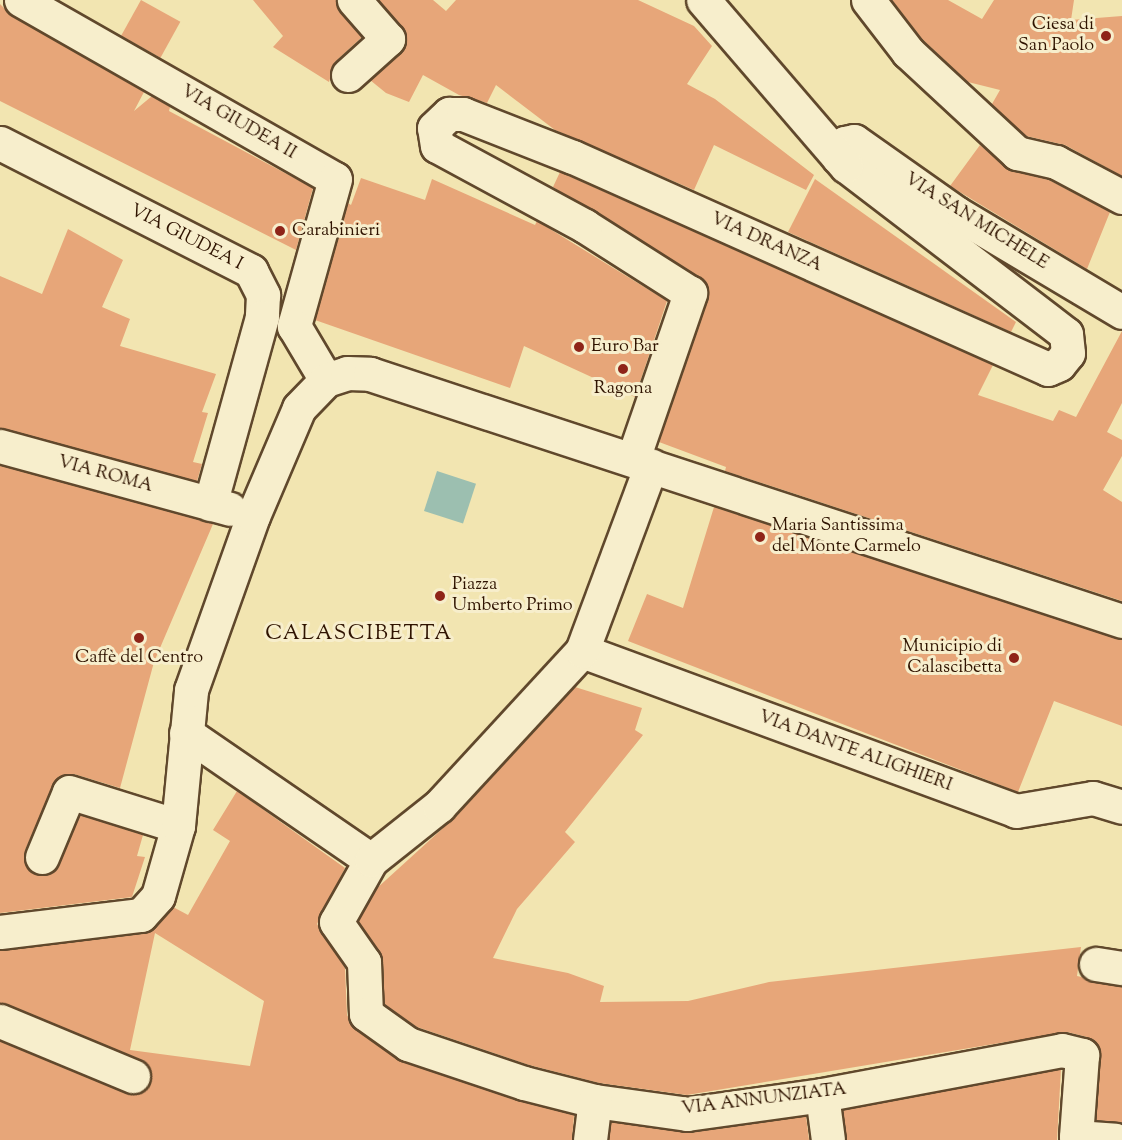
<!DOCTYPE html>
<meta charset="utf-8">
<style>
body{margin:0}
#map{position:relative;width:1122px;height:1140px;overflow:hidden;background:#f2e5b1;font-family:"Sorts Mill Goudy",serif}
div>[style]{position:absolute}
.water>*{inset:0;background:#9cbfb0;transform-origin:0 0}
.building>*{inset:0;background:#e7a679;transform-origin:0 0}
.roads{filter:drop-shadow(2px 0 #60482c) drop-shadow(-2px 0 #60482c) drop-shadow(0 2px #60482c) drop-shadow(0 -2px #60482c)}
.minor>*{height:33px;margin:-16.5px;padding:0 16.5px;transform-origin:16.5px;border-radius:16.5px;background:#f7eecc}
.dots>*{width:16px;height:16px;translate:-50% -50%;box-sizing:border-box;border:3px solid #f7eecc;border-radius:50%}
span{translate:-50% -50%;white-space:nowrap;text-align:center;line-height:1.15;-webkit-text-stroke:6px #f7eecc;paint-order:stroke}
.poi-label{font-size:18px;color:#2f1300}
.right{translate:-100% -50%;text-align:right}
.left{translate:0 -50%;text-align:left}
.street-label{font-size:18px;color:#2f1300}
.quarter-label{font-size:21px;color:#2f1300;letter-spacing:1.5px}
</style>
<div id="map">
<div class="water">
<div style="left:437px;top:471px;width:41px;height:42px;rotate:18deg"></div>
</div>
<div class="building">
<div style="left:141px;top:0;width:45px;height:41px;rotate:29deg"></div>
<div style="clip-path:polygon(253px 0,336px 0,340px 12px,362px 37px,335px 62px,329px 82px,273px 47px,283px 36px)"></div>
<div style="clip-path:polygon(379px 0,433px 0,446px 11px,456px 0,638px 0,694px 26px,712px 46px,687px 84px,715px 99px,814px 175px,806px 190px,714px 145px,694px 190px,555px 130px,496px 85px,487px 103px,459px 95px,423px 75px,409px 102px,386px 93px,370px 80px,401px 52px,406px 36px)"></div>
<div style="clip-path:polygon(892px 0,948px 0,982px 19px,994px 0,1074px 0,1071px 20px,1122px 16px,1122px 176px,1065px 145px,1026px 136px,992px 104px,1000px 90px,968px 82px,922px 39px)"></div>
<div style="clip-path:polygon(0 4px,12px 16px,144px 92px,134px 111px,152px 96px,170px 107px,169px 111px,313px 188px,296px 250px,0 101px)"></div>
<div style="clip-path:polygon(980px 145px,1012px 171px,1049px 180px,1110px 212px,1087px 269px,950px 186px)"></div>
<div style="clip-path:polygon(560px 172px,993px 365px,978px 395px,1053px 421px,1059px 410px,1076px 417px,1122px 331px,1122px 403px,1107px 432px,1122px 440px,1122px 456px,1103px 490px,1122px 502px,1122px 601px,725px 471px,726px 467px,659px 442px,708px 299px,706px 284px,553px 187px)"></div>
<div style="clip-path:polygon(361px 178px,425px 200px,432px 179px,535px 225px,537px 221px,667px 301px,635px 397px,524px 346px,510px 388px,315px 320px,348px 203px,351px 205px)"></div>
<div style="clip-path:polygon(815px 179px,1016px 322px,1011px 332px,788px 232px)"></div>
<div style="clip-path:polygon(68px 229px,123px 260px,102px 307px,130px 319px,120px 346px,216px 374px,202px 412px,208px 413px,193px 462px,202px 464px,197px 481px,0 428px,0 276px,42px 294px)"></div>
<div style="clip-path:polygon(0 465px,213px 524px,154px 662px,120px 788px,74px 774px,58px 777px,25px 850px,28px 869px,44px 876px,53px 872px,80px 815px,143px 835px,137px 856px,145px 857px,132px 897px,0 913px)"></div>
<div style="clip-path:polygon(714px 507px,1122px 639px,1122px 726px,1054px 701px,1018px 792px,628px 641px,647px 594px,683px 608px)"></div>
<div style="clip-path:polygon(575px 687px,642px 708px,635px 730px,643px 735px,565px 832px,575px 842px,517px 909px,493px 958px,568px 973px,604px 986px,600px 1002px,688px 1001px,769px 982px,1081px 947px,1077px 976px,1122px 986px,1122px 1123px,1096px 1120px,1099px 1048px,1087px 1037px,1067px 1032px,687px 1095px,599px 1083px,529px 1065px,417px 1027px,384px 1004px,383px 961px,358px 921px,376px 889px,453px 819px)"></div>
<div style="clip-path:polygon(evenodd,237px 791px,345px 868px,317px 924px,345px 968px,347px 1015px,355px 1029px,402px 1062px,574px 1115px,572px 1140px,0 1140px,0 1041px,126px 1093px,145px 1090px,152px 1074px,140px 1059px,0 1003px,0 950px,143px 934px,173px 907px,188px 915px,230px 841px,213px 830px,237px 791px,155px 933px,264px 1001px,250px 1066px,130px 1050px,155px 933px)"></div>
<div style="clip-path:polygon(1061px 1069px,1057px 1140px,846px 1140px,843px 1110px)"></div>
<div style="clip-path:polygon(806px 1116px,809px 1140px,609px 1140px,611px 1122px,689px 1133px)"></div>
</div>
<div class="roads">
<div class="minor">
<div style="left:21px;top:0;width:361px;rotate:29.7deg"></div>
<div style="left:335px;top:179px;width:153px;rotate:105.6deg"></div>
<div style="left:294px;top:326px;width:63px;rotate:59.3deg"></div>
<div style="left:868px;top:0;width:66px;rotate:52.4deg"></div>
<div style="left:908px;top:52px;width:149px;rotate:42.8deg"></div>
<div style="left:1017px;top:153px;width:40px;rotate:13deg"></div>
<div style="left:1056px;top:162px;width:75px;rotate:27.9deg"></div>
<div style="left:348px;top:75px;width:54px;rotate:-42deg"></div>
<div style="left:388px;top:39px;width:52px;rotate:-131.1deg"></div>
<div style="left:0;top:143px;width:282px;rotate:27deg"></div>
<div style="left:251px;top:271px;width:27px;rotate:63deg"></div>
<div style="left:263px;top:295px;width:22px;rotate:93deg"></div>
<div style="left:262px;top:317px;width:194px;rotate:105.5deg"></div>
<div style="left:838px;top:157px;width:16px;rotate:-63deg"></div>
<div style="left:845px;top:143px;width:9px;rotate:-13deg"></div>
<div style="left:854px;top:141px;width:125px;rotate:35.2deg"></div>
<div style="left:956px;top:213px;width:193px;rotate:30.8deg"></div>
<div style="left:0;top:446px;width:238px;rotate:15.3deg"></div>
<div style="left:633px;top:459px;width:176px;rotate:-71deg"></div>
<div style="left:690px;top:293px;width:125px;rotate:-147.5deg"></div>
<div style="left:585px;top:226px;width:168px;rotate:-151.6deg"></div>
<div style="left:437px;top:146px;width:18px;rotate:-99deg"></div>
<div style="left:434px;top:128px;width:21px;rotate:-43deg"></div>
<div style="left:449px;top:114px;width:14px"></div>
<div style="left:463px;top:114px;width:118px;rotate:21.4deg"></div>
<div style="left:573px;top:157px;width:520px;rotate:24.05deg"></div>
<div style="left:1048px;top:369px;width:12px;rotate:-24deg"></div>
<div style="left:1059px;top:364px;width:14px;rotate:-51deg"></div>
<div style="left:1068px;top:353px;width:19px;rotate:-96deg"></div>
<div style="left:1066px;top:334px;width:277px;rotate:-142.6deg"></div>
<div style="left:846px;top:166px;width:219px;rotate:-130.7deg"></div>
<div style="left:582px;top:651px;width:463px;rotate:20.2deg"></div>
<div style="left:1016px;top:811px;width:78px;rotate:-9.6deg"></div>
<div style="left:1093px;top:798px;width:30px;rotate:17deg"></div>
<div style="left:186px;top:733px;width:224px;rotate:34.5deg"></div>
<div style="left:371px;top:860px;width:71px;rotate:119.4deg"></div>
<div style="left:336px;top:922px;width:49px;rotate:55deg"></div>
<div style="left:364px;top:962px;width:52px;rotate:87.8deg"></div>
<div style="left:366px;top:1014px;width:52px;rotate:35.5deg"></div>
<div style="left:408px;top:1044px;width:122px;rotate:18.6deg"></div>
<div style="left:524px;top:1083px;width:73px;rotate:14.2deg"></div>
<div style="left:595px;top:1101px;width:93px;rotate:8deg"></div>
<div style="left:687px;top:1114px;width:136px;rotate:-8deg"></div>
<div style="left:822px;top:1095px;width:244px;rotate:-10.6deg"></div>
<div style="left:1062px;top:1050px;width:21px;rotate:14deg"></div>
<div style="left:1082px;top:1055px;width:82px;rotate:94.2deg"></div>
<div style="left:1076px;top:1137px;width:39px;rotate:4deg"></div>
<div style="left:42px;top:857px;width:70px;rotate:-67.4deg"></div>
<div style="left:69px;top:792px;width:114px;rotate:17.3deg"></div>
<div style="left:371px;top:860px;width:87px;rotate:-38.5deg"></div>
<div style="left:439px;top:806px;width:211px;rotate:-47.3deg"></div>
<div style="left:582px;top:651px;width:198px;rotate:-69.6deg"></div>
<div style="left:0;top:932px;width:142px;rotate:-6.9deg"></div>
<div style="left:141px;top:915px;width:25px;rotate:-48deg"></div>
<div style="left:158px;top:896px;width:73px;rotate:-74.1deg"></div>
<div style="left:178px;top:826px;width:137px;rotate:-84.5deg"></div>
<div style="left:191px;top:690px;width:185px;rotate:-70.4deg"></div>
<div style="left:253px;top:516px;width:117px;rotate:-66.9deg"></div>
<div style="left:299px;top:408px;width:39px;rotate:-46deg"></div>
<div style="left:326px;top:380px;width:22px;rotate:-18deg"></div>
<div style="left:347px;top:373px;width:23px;rotate:2deg"></div>
<div style="left:370px;top:374px;width:792px;rotate:18.18deg"></div>
<div style="left:1096px;top:964px;width:26px;rotate:9deg"></div>
<div style="left:0;top:1021px;width:144px;rotate:22.5deg"></div>
<div style="left:822px;top:1095px;width:45px;rotate:82.4deg"></div>
<div style="left:590px;top:1140px;width:39px;rotate:-83deg"></div>
</div>
</div>
<div class="dots">
<div style="left:1106px;top:36px;background:#8f2418"></div>
<div style="left:280px;top:231px;background:#8f2418"></div>
<div style="left:579px;top:347px;background:#8f2418"></div>
<div style="left:623px;top:369px;background:#8f2418"></div>
<div style="left:760px;top:537px;background:#8f2418"></div>
<div style="left:440px;top:596px;background:#8f2418"></div>
<div style="left:139px;top:638px;background:#8f2418"></div>
<div style="left:1014px;top:658px;background:#8f2418"></div>
</div>
<div class="poi-label">
<span class="right" style="left:1094px;top:36px">Ciesa di<br>San Paolo</span>
<span class="left" style="left:292px;top:231px">Carabinieri</span>
<span class="left" style="left:591px;top:347px">Euro Bar</span>
<span style="left:623px;top:389px">Ragona</span>
<span class="left" style="left:772px;top:537px">Maria Santissima<br>del Monte Carmelo</span>
<span class="left" style="left:452px;top:596px">Piazza<br>Umberto Primo</span>
<span class="right" style="left:1002px;top:658px">Municipio di<br>Calascibetta</span>
<span style="left:139px;top:658px">Caffè del Centro</span>
</div>
<div class="street-label">
<span style="left:238px;top:123px;rotate:30deg">VIA GIUDEA II</span>
<span style="left:976px;top:222px;rotate:32deg">VIA SAN MICHELE</span>
<span style="left:186px;top:238px;rotate:27deg">VIA GIUDEA I</span>
<span style="left:766px;top:243px;rotate:24deg">VIA DRANZA</span>
<span style="left:105px;top:475px;rotate:15deg">VIA ROMA</span>
<span style="left:855px;top:752px;rotate:20deg">VIA DANTE ALIGHIERI</span>
<span style="left:764px;top:1100px;rotate:-7deg">VIA ANNUNZIATA</span>
</div>
<div class="quarter-label">
<span style="left:359px;top:634px">CALASCIBETTA</span>
</div>
</div>
